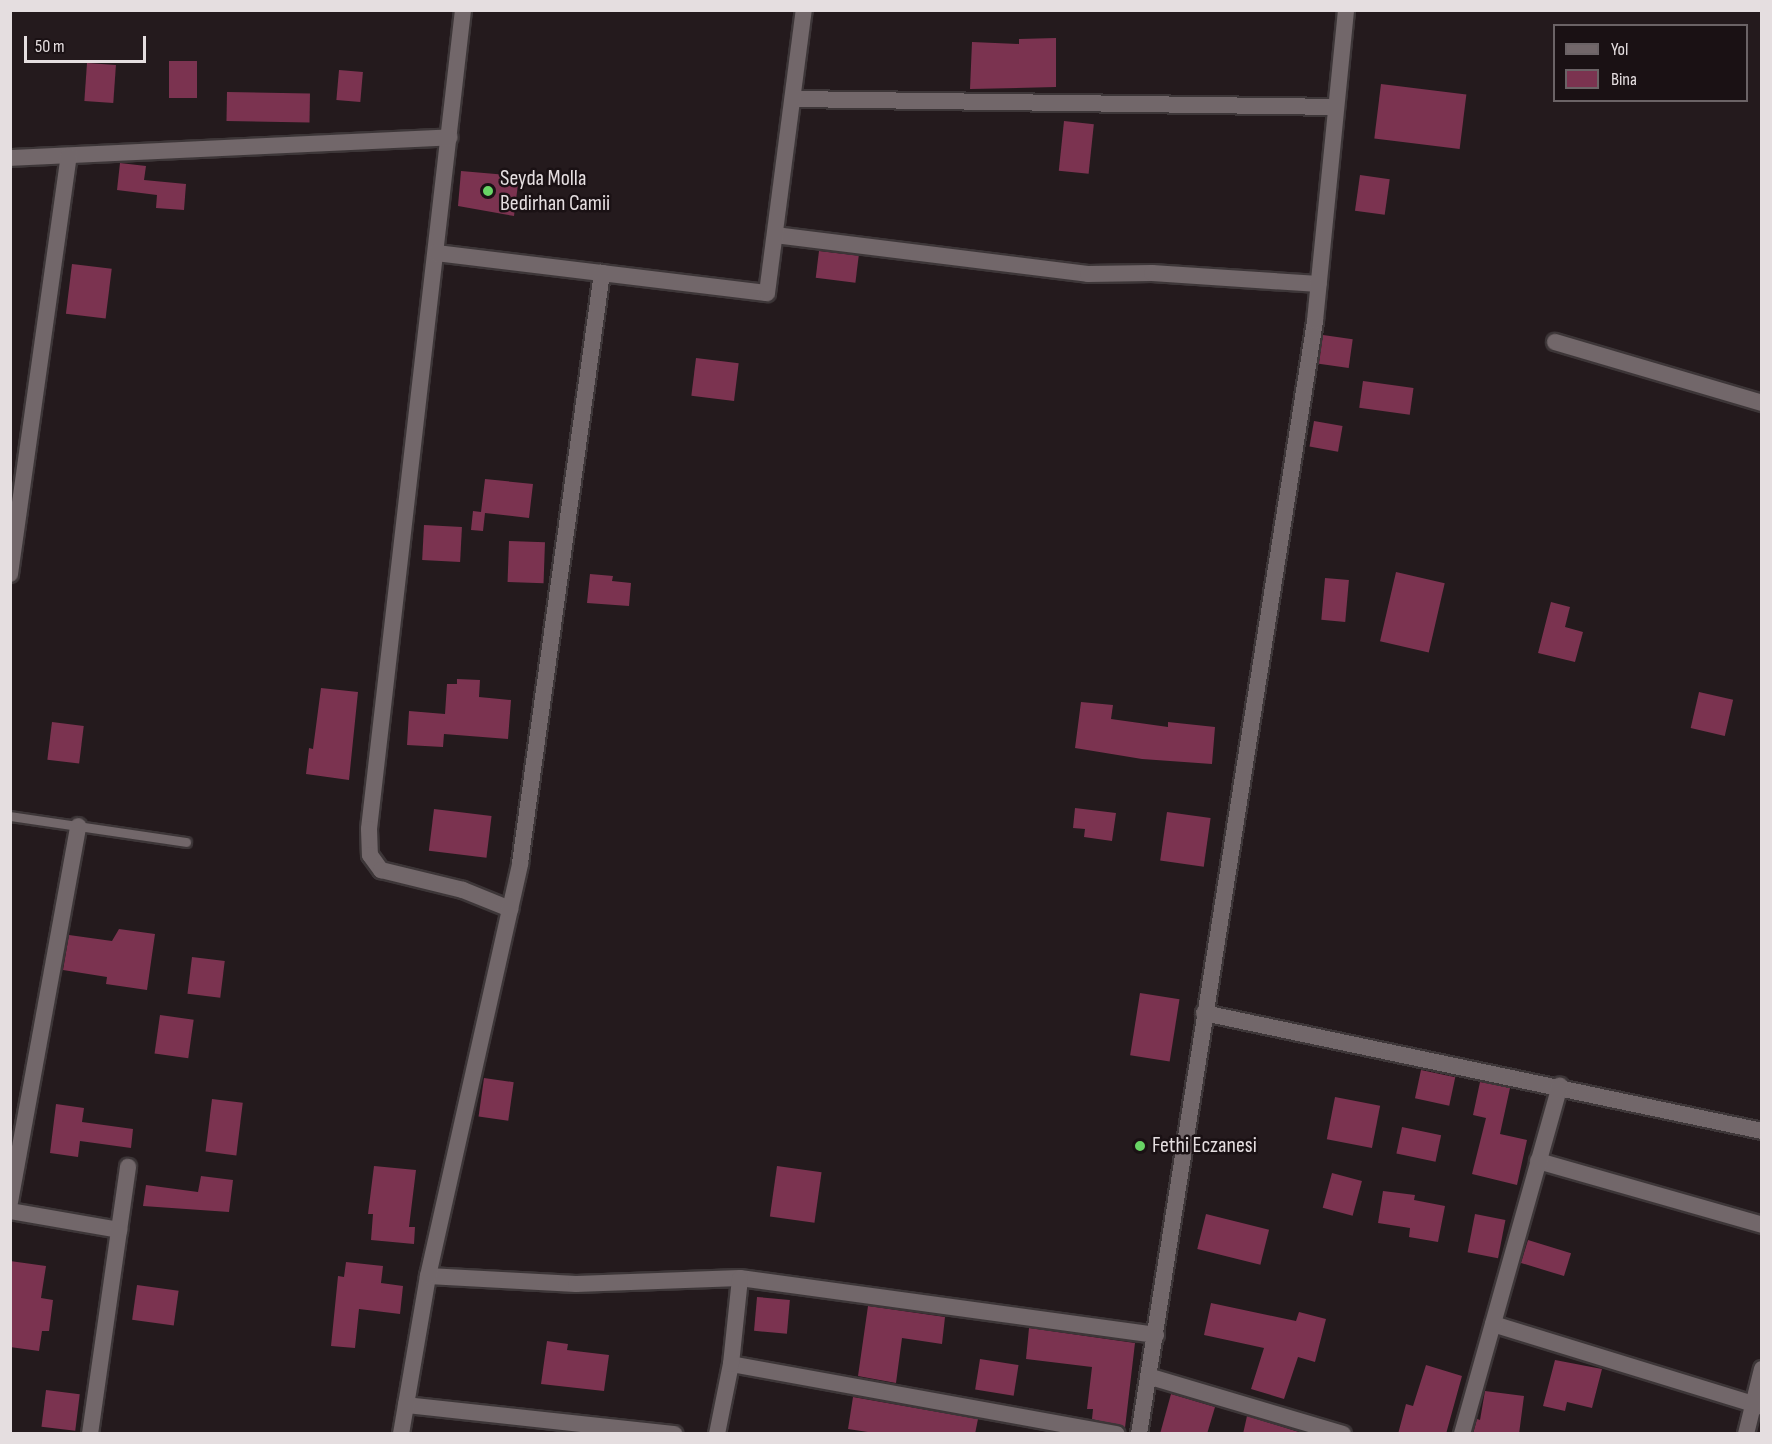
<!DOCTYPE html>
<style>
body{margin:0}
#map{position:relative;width:1772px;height:1444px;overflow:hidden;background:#241a1d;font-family:"Sofia Sans Condensed",sans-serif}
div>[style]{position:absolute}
.building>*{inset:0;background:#7b3350;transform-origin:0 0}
.roads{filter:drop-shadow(2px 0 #3d3638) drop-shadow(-2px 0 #3d3638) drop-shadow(0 2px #3d3638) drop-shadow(0 -2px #3d3638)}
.service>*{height:9px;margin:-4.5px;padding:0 4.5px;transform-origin:4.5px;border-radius:4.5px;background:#72676a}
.minor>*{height:16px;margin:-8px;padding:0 8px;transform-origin:8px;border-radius:8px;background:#72676a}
.tertiary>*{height:16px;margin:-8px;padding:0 8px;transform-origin:8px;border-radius:8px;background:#72676a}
.dots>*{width:16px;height:16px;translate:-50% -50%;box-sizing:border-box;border:3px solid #1a1114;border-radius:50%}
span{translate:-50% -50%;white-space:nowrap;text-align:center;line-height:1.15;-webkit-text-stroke:5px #1a1114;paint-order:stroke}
.poi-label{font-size:22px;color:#e5dee0}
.left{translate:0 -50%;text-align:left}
.frame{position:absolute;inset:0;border:12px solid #e5dee0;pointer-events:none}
.legend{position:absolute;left:1553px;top:24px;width:195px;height:78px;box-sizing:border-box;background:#1a1114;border:2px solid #6b6366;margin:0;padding:8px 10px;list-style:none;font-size:18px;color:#e5dee0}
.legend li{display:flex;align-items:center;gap:12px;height:30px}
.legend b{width:30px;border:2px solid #6b6366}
.scale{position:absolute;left:24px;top:36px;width:122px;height:27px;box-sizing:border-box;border:3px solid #e5dee0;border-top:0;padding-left:8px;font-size:18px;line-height:21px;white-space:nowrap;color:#e5dee0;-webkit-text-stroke:4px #1a1114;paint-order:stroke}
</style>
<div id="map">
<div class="building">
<div style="clip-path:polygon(1056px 38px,1056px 87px,970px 89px,972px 42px,1019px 44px,1019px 39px)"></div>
<div style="left:169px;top:61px;width:28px;height:37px"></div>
<div style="left:87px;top:63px;width:29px;height:38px;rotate:4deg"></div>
<div style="left:339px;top:70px;width:24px;height:30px;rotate:5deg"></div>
<div style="left:1381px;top:84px;width:86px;height:55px;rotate:7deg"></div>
<div style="left:227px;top:92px;width:83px;height:29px;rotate:1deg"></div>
<div style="left:1064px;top:121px;width:30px;height:50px;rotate:6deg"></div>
<div style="clip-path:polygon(120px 163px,146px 166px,144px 180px,186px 184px,184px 210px,156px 208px,157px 195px,117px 190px)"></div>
<div style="clip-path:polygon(461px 171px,519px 176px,514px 216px,458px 206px)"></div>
<div style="left:1360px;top:175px;width:30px;height:36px;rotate:8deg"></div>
<div style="left:819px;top:251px;width:40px;height:27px;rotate:7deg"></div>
<div style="left:72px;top:264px;width:40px;height:50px;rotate:7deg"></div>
<div style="left:1323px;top:335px;width:30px;height:29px;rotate:8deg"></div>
<div style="left:696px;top:358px;width:43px;height:38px;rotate:7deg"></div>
<div style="left:1363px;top:381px;width:51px;height:27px;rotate:8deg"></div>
<div style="left:1314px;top:421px;width:29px;height:26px;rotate:10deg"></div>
<div style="clip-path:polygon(485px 479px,533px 484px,529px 518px,485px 513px,483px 531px,471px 530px,473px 511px,481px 512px)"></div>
<div style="left:424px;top:525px;width:38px;height:35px;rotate:3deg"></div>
<div style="left:509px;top:541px;width:36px;height:41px;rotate:2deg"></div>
<div style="left:1396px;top:572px;width:50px;height:71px;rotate:13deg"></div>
<div style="clip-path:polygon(590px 574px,613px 576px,612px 581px,631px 583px,629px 606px,587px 603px)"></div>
<div style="left:1325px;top:578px;width:24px;height:42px;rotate:5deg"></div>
<div style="clip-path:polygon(1551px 602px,1570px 607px,1565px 627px,1583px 632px,1575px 662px,1538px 653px)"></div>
<div style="clip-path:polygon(457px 679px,480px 680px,479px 697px,511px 700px,508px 739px,444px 734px,443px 747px,407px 745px,409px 711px,445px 714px,447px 684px,457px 684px)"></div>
<div style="clip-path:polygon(321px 688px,358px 692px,349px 780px,306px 774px,309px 748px,313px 749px)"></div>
<div style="left:1699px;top:692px;width:35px;height:37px;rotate:13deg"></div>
<div style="clip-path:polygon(1081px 702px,1113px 705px,1111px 719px,1168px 727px,1168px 722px,1215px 727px,1212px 764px,1142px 759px,1075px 748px)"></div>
<div style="left:52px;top:722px;width:32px;height:38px;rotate:7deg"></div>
<div style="clip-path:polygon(1075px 808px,1116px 813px,1112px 841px,1084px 837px,1085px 829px,1073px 828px)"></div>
<div style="left:434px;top:809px;width:58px;height:42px;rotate:7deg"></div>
<div style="left:1167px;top:812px;width:44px;height:49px;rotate:8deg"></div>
<div style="clip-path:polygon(119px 929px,155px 934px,147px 990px,106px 984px,107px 977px,63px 970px,69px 935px,112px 941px)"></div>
<div style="left:192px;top:957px;width:33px;height:37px;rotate:7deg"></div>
<div style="left:1140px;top:993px;width:40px;height:63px;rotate:9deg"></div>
<div style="left:160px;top:1015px;width:34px;height:39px;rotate:8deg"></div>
<div style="left:1421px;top:1070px;width:35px;height:29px;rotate:12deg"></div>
<div style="left:484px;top:1078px;width:30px;height:39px;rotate:8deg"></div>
<div style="clip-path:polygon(1480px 1082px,1510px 1088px,1500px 1134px,1527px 1140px,1517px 1185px,1472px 1174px,1486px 1118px,1473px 1115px)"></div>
<div style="left:1335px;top:1097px;width:46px;height:43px;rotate:11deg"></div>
<div style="left:212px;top:1099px;width:31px;height:53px;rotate:7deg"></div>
<div style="clip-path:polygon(56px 1104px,84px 1108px,82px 1122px,133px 1129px,131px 1148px,80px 1141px,78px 1157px,50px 1153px)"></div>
<div style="left:1402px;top:1127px;width:40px;height:27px;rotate:12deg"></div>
<div style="clip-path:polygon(374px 1166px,416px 1170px,409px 1227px,415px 1227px,414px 1244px,371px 1240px,373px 1214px,368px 1214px)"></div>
<div style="left:777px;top:1166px;width:45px;height:51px;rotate:8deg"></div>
<div style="left:1332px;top:1173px;width:31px;height:36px;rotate:15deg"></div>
<div style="clip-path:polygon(201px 1176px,233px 1180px,229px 1212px,143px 1206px,146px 1185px,198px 1192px)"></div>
<div style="clip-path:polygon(1383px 1191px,1415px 1195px,1414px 1200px,1445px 1206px,1438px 1242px,1409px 1237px,1410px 1228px,1378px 1223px)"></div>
<div style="left:1206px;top:1214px;width:65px;height:36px;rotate:14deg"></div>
<div style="left:1475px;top:1214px;width:31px;height:39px;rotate:11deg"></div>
<div style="left:1528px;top:1240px;width:45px;height:24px;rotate:17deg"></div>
<div style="clip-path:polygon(10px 1261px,46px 1266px,41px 1298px,53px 1300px,49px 1331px,42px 1331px,39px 1351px,10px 1347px)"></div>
<div style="clip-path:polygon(346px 1262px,383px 1266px,381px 1283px,403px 1286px,400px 1314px,359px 1309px,355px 1348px,331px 1346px,338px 1276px,344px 1277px)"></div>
<div style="left:137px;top:1285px;width:42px;height:35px;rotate:8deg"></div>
<div style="left:757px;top:1297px;width:33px;height:34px;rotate:5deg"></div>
<div style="clip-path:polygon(1211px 1303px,1296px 1321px,1299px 1312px,1326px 1319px,1315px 1362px,1298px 1357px,1284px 1399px,1251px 1389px,1264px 1348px,1204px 1335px)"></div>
<div style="clip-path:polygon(868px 1306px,945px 1317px,942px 1344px,902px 1338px,896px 1383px,858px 1376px)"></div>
<div style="clip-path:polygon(1029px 1328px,1135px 1343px,1125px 1428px,1092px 1419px,1093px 1409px,1087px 1409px,1092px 1367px,1026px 1359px)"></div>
<div style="clip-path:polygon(547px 1341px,568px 1344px,567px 1350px,609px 1355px,604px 1391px,541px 1384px)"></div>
<div style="left:980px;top:1359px;width:39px;height:31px;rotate:9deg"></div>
<div style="clip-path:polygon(1555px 1360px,1602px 1369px,1592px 1408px,1567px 1402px,1565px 1411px,1543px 1406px)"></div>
<div style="clip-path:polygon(1426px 1365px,1462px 1376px,1446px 1434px,1398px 1434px,1406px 1404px,1413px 1406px)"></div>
<div style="left:46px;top:1390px;width:34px;height:37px;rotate:7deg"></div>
<div style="clip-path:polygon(1485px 1391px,1524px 1396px,1519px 1434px,1473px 1434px,1477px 1419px,1480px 1420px)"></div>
<div style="clip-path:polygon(1171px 1394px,1215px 1407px,1207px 1434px,1160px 1434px)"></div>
<div style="clip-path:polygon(853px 1397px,978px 1419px,975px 1434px,881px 1434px,848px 1429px)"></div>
<div style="clip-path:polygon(1247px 1416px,1302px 1433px,1302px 1434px,1243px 1434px)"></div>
</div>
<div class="roads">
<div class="service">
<div style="left:10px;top:816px;width:178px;rotate:8.4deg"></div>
</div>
<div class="minor">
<div style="left:463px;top:10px;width:824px;rotate:96.55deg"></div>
<div style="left:369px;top:829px;width:26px;rotate:88deg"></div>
<div style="left:370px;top:855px;width:19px;rotate:54deg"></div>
<div style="left:381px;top:870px;width:84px;rotate:13.7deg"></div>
<div style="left:463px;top:890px;width:51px;rotate:22deg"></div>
<div style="left:793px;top:99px;width:543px;rotate:0.84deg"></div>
<div style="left:10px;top:158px;width:440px;rotate:-2.7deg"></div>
<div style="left:775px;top:235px;width:315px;rotate:7.1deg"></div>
<div style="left:1088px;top:274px;width:64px;rotate:-0.9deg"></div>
<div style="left:1152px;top:273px;width:167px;rotate:3.8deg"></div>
<div style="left:436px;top:253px;width:333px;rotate:6.9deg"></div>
<div style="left:767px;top:293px;width:285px;rotate:-82.6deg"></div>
<div style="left:1555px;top:342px;width:216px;rotate:16.4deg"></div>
<div style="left:10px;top:574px;width:422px;rotate:-82deg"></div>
<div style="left:1204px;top:1013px;width:570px;rotate:11.94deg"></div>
<div style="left:1538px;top:1161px;width:233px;rotate:15.9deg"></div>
<div style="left:10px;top:1202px;width:382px;rotate:-79.7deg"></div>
<div style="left:10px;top:1211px;width:111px;rotate:9.9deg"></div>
<div style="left:428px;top:1276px;width:148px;rotate:3.1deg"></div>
<div style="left:576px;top:1284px;width:164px;rotate:-2.1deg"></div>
<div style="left:740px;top:1278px;width:420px;rotate:7.8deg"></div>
<div style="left:1493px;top:1324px;width:282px;rotate:17.1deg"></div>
<div style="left:731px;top:1364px;width:392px;rotate:10.3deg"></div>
<div style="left:406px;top:1405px;width:270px;rotate:6.2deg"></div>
<div style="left:90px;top:1434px;width:270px;rotate:-81.9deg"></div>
<div style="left:717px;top:1434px;width:71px;rotate:-78.7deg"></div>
<div style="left:731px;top:1364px;width:86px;rotate:-84deg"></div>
<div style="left:1462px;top:1434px;width:362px;rotate:-74.3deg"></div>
<div style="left:1746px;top:1434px;width:67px;rotate:-76.2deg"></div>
</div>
<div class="tertiary">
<div style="left:1151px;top:1377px;width:200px;rotate:16.5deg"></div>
<div style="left:401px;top:1434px;width:160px;rotate:-80.3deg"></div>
<div style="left:428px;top:1276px;width:423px;rotate:-77.4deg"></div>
<div style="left:520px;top:863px;width:596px;rotate:-82.09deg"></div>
<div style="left:1139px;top:1434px;width:1127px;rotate:-81.01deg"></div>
<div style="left:1315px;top:321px;width:313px;rotate:-84.3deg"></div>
</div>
</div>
<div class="dots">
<div style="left:488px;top:191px;background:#68d465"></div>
<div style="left:1140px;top:1146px;background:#68d465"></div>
</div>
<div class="poi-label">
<span class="left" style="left:500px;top:191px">Seyda Molla<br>Bedirhan Camii</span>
<span class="left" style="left:1152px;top:1146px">Fethi Eczanesi</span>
</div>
<div class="frame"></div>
<ul class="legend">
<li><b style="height:8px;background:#72676a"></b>Yol</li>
<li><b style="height:16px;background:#7b3350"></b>Bina</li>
</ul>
<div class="scale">50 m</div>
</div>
